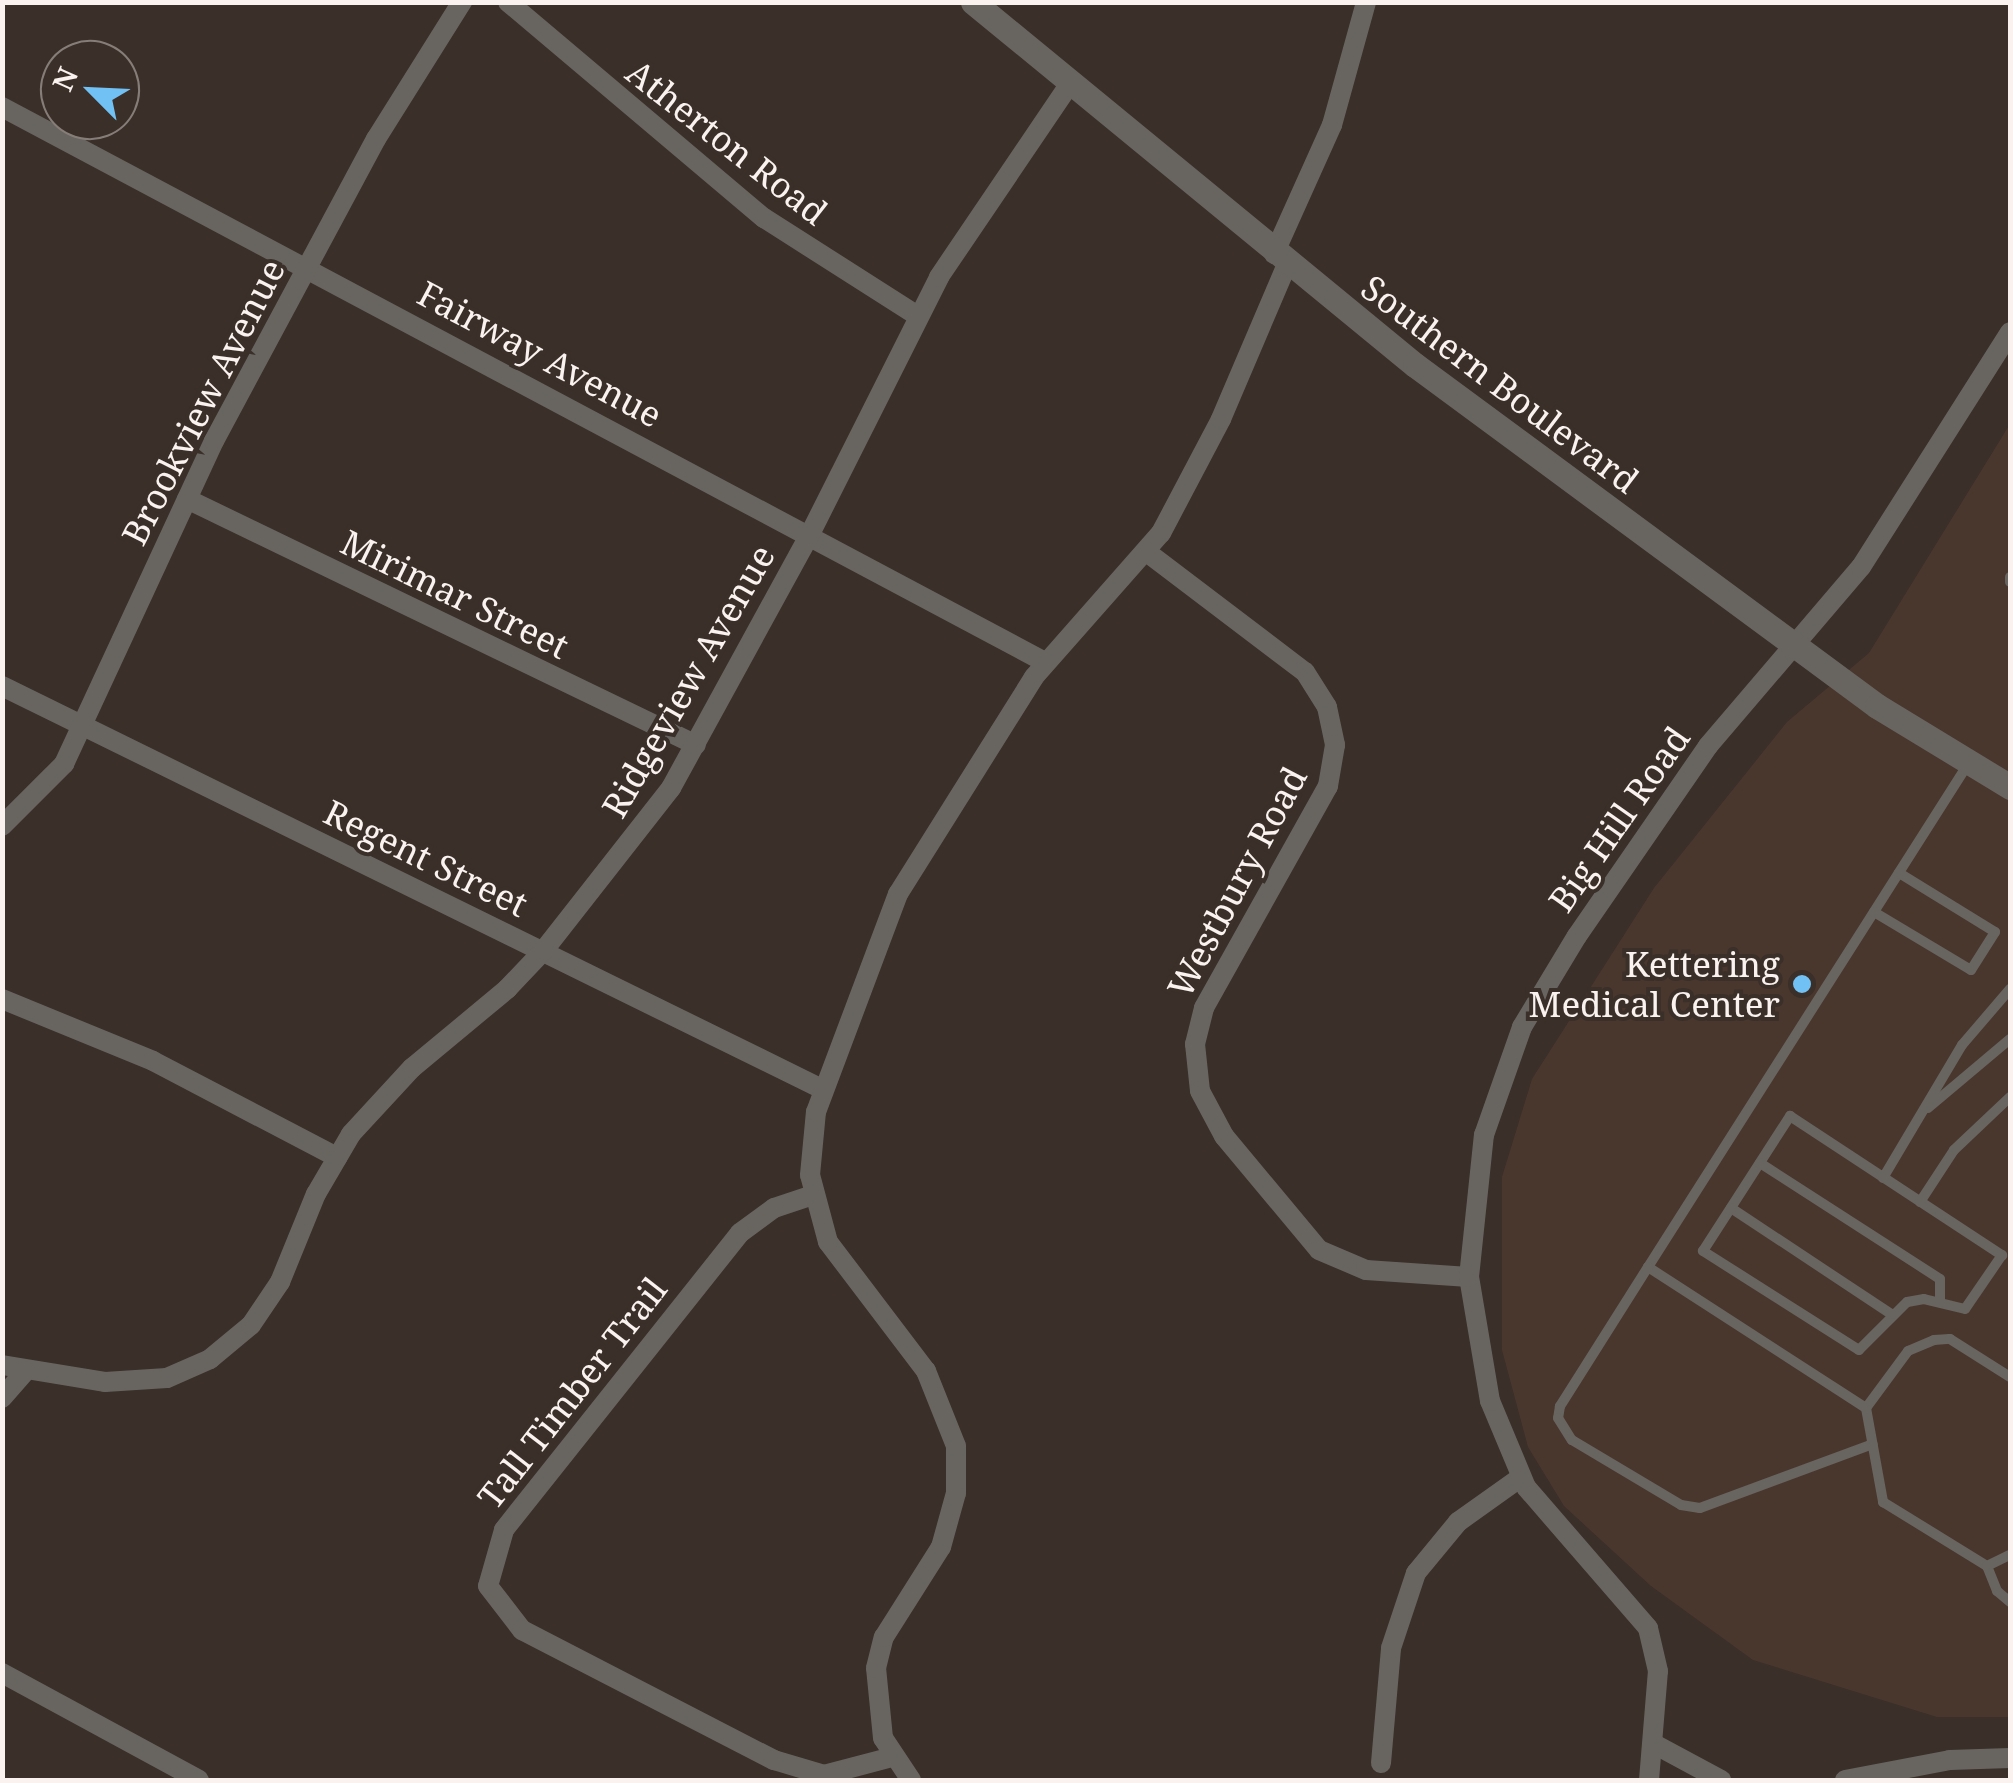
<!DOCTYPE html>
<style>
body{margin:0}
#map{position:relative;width:2013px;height:1783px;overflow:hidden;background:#3a2f29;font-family:"Noto Serif",serif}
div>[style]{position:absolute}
.built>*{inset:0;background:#49372e}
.service>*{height:10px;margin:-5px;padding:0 5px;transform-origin:5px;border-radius:5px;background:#686560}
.minor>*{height:20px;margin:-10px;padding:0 10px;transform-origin:10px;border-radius:10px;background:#686560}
.tertiary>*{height:25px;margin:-12.5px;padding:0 12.5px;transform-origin:12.5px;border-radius:12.5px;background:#686560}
.dots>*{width:28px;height:28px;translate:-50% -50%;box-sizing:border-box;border:5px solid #3a2f29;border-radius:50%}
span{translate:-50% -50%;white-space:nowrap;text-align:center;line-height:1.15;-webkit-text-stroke:8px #3a2f29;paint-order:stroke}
.street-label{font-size:35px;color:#faf2ee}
.poi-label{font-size:35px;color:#faf2ee}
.right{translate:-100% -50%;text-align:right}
.frame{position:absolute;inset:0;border:5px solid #faf2ee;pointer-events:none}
.north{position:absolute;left:40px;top:40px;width:100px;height:100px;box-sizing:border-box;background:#3a2f29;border:2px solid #877d78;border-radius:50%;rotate:294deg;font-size:28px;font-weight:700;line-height:40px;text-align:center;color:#faf2ee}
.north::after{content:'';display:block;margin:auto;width:35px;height:45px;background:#72c1f5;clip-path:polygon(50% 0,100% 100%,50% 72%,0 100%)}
</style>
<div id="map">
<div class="built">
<div style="clip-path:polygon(2010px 424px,2010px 1717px,1937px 1717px,1753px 1660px,1651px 1586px,1564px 1506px,1528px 1447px,1502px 1350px,1502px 1177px,1532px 1079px,1654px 888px,1787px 722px,1869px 653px)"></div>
</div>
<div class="service">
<div style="left:2010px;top:577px;width:5px;rotate:90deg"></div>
<div style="left:1968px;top:764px;width:596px;rotate:122.46deg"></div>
<div style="left:1648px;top:1267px;width:260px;rotate:32.9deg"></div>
<div style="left:1866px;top:1408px;width:71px;rotate:-53.6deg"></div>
<div style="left:1908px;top:1351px;width:28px;rotate:-23deg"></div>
<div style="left:1934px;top:1340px;width:16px;rotate:-4deg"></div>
<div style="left:1950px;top:1339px;width:71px;rotate:32.3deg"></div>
<div style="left:1874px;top:912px;width:113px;rotate:30.9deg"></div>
<div style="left:1971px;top:970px;width:45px;rotate:-57.7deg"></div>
<div style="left:1995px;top:932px;width:113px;rotate:-148.4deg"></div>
<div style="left:1928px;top:1108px;width:107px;rotate:-40.1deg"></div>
<div style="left:1790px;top:1116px;width:254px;rotate:33.3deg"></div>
<div style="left:2002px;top:1255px;width:65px;rotate:124.4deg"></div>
<div style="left:1965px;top:1309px;width:42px;rotate:-166.3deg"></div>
<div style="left:1924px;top:1299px;width:17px;rotate:170deg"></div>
<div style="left:1907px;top:1302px;width:68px;rotate:135deg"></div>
<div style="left:1859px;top:1350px;width:185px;rotate:-147.6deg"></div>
<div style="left:1703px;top:1251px;width:161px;rotate:-57.2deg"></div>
<div style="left:1760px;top:1163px;width:214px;rotate:32.8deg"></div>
<div style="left:1940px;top:1279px;width:23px;rotate:90deg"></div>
<div style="left:1883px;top:1178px;width:155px;rotate:-59.3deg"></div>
<div style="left:1962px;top:1045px;width:74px;rotate:-49.4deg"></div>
<div style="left:1920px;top:1202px;width:62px;rotate:-56.8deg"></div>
<div style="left:1954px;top:1150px;width:77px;rotate:-43.4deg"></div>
<div style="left:1731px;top:1208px;width:192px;rotate:33.5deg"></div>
<div style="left:1648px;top:1267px;width:165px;rotate:122.3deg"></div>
<div style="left:1560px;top:1406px;width:12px;rotate:99deg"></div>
<div style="left:1558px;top:1418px;width:26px;rotate:58deg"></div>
<div style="left:1572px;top:1440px;width:127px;rotate:30.8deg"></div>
<div style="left:1681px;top:1505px;width:19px;rotate:9deg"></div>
<div style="left:1700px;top:1508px;width:184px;rotate:-20.3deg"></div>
<div style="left:1866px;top:1408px;width:96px;rotate:79.7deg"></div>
<div style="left:1883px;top:1502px;width:122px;rotate:31.6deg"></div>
<div style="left:1987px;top:1566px;width:27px;rotate:68deg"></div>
<div style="left:1997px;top:1591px;width:17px;rotate:40deg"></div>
<div style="left:1987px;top:1566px;width:25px;rotate:-26deg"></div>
</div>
<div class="minor">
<div style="left:508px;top:2px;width:335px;rotate:40.2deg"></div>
<div style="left:764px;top:218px;width:183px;rotate:32.5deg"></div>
<div style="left:2px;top:107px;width:1181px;rotate:28.02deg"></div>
<div style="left:1274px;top:254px;width:141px;rotate:-65.8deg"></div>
<div style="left:1332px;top:125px;width:128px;rotate:-74.5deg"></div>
<div style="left:187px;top:499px;width:565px;rotate:25.79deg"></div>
<div style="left:1148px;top:553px;width:197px;rotate:37.2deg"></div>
<div style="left:1305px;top:672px;width:41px;rotate:57.8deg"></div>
<div style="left:1327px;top:707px;width:39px;rotate:78deg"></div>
<div style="left:1335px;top:745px;width:42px;rotate:99.7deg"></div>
<div style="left:1328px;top:786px;width:254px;rotate:119.2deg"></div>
<div style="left:1204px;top:1008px;width:37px;rotate:104deg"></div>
<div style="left:1195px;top:1044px;width:47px;rotate:83.9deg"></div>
<div style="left:1200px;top:1091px;width:51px;rotate:61.9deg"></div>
<div style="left:1224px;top:1136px;width:148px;rotate:50.2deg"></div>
<div style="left:1319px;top:1250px;width:51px;rotate:23.1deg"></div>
<div style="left:1366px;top:1270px;width:103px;rotate:3.9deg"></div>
<div style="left:2px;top:686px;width:914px;rotate:26.17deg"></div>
<div style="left:2px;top:826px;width:88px;rotate:-45deg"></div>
<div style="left:64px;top:764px;width:356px;rotate:-65.1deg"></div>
<div style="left:214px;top:441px;width:343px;rotate:-61.8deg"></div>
<div style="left:376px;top:139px;width:162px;rotate:-57.9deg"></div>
<div style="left:2px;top:999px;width:163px;rotate:22.3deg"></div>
<div style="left:153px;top:1061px;width:208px;rotate:27.6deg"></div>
<div style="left:813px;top:1195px;width:41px;rotate:161.6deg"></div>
<div style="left:774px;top:1208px;width:42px;rotate:143.7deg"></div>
<div style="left:740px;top:1233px;width:379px;rotate:128.5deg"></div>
<div style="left:504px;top:1530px;width:58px;rotate:105.9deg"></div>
<div style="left:488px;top:1586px;width:56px;rotate:52.3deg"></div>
<div style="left:522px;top:1630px;width:284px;rotate:27.3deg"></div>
<div style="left:774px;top:1760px;width:52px;rotate:16.7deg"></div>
<div style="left:824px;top:1775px;width:70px;rotate:-14.8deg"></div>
<div style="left:2px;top:1365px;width:104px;rotate:9.4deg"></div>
<div style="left:105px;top:1382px;width:62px;rotate:-3.7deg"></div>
<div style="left:167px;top:1378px;width:47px;rotate:-23.8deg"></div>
<div style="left:210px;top:1359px;width:53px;rotate:-39.7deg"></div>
<div style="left:251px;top:1325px;width:52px;rotate:-56deg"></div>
<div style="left:280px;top:1282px;width:95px;rotate:-67.8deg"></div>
<div style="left:316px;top:1194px;width:69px;rotate:-59.7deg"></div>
<div style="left:351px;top:1134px;width:90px;rotate:-47.3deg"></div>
<div style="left:412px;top:1068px;width:124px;rotate:-39.7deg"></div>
<div style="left:507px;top:989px;width:54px;rotate:-46.5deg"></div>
<div style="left:544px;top:950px;width:206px;rotate:-51.9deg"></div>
<div style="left:671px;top:788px;width:290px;rotate:-61.3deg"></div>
<div style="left:810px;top:534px;width:288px;rotate:-63.3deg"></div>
<div style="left:939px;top:277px;width:232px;rotate:-55.9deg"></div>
<div style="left:2px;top:1398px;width:35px;rotate:-49deg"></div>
<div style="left:2px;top:1673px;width:224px;rotate:28.5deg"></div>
<div style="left:1656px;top:1745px;width:74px;rotate:28.3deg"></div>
<div style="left:1381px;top:1763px;width:115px;rotate:-85deg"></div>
<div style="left:1391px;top:1648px;width:79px;rotate:-71.6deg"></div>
<div style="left:1416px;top:1573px;width:66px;rotate:-50.5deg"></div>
<div style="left:1458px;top:1522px;width:77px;rotate:-35.5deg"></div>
<div style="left:911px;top:1780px;width:50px;rotate:-123.7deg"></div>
<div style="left:883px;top:1738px;width:70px;rotate:-95.7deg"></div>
<div style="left:876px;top:1668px;width:32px;rotate:-76deg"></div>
<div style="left:884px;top:1637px;width:107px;rotate:-57.7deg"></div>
<div style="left:941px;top:1547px;width:56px;rotate:-74.5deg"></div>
<div style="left:956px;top:1493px;width:47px;rotate:-90deg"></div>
<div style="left:956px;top:1446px;width:81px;rotate:-111.8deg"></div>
<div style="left:926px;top:1371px;width:162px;rotate:-127.2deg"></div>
<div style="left:828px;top:1242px;width:69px;rotate:-105deg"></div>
<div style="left:810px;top:1175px;width:63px;rotate:-84.6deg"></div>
<div style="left:816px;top:1112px;width:233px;rotate:-69.4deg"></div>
<div style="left:898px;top:894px;width:256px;rotate:-57.9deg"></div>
<div style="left:1034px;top:677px;width:192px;rotate:-48.6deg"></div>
<div style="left:1161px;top:533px;width:129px;rotate:-62.2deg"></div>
<div style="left:1221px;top:419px;width:168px;rotate:-66.9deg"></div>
<div style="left:1649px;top:1780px;width:109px;rotate:-85.3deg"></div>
<div style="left:1658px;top:1671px;width:44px;rotate:-103.1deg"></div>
<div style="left:1648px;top:1628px;width:186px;rotate:-130.9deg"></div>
<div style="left:1526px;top:1487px;width:93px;rotate:-112.7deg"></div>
<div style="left:1490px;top:1401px;width:126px;rotate:-99.6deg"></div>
<div style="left:1469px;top:1277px;width:143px;rotate:-84deg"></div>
<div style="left:1484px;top:1135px;width:114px;rotate:-70.6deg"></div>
<div style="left:1522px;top:1027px;width:106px;rotate:-58.9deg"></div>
<div style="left:1577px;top:936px;width:231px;rotate:-55.4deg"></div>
<div style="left:1708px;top:746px;width:235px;rotate:-49.5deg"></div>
<div style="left:1861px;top:567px;width:278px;rotate:-57.6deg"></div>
<div style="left:1845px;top:1780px;width:107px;rotate:-10.8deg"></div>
<div style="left:1950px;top:1760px;width:60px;rotate:-1.9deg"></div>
</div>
<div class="tertiary">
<div style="left:973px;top:2px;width:572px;rotate:39.4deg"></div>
<div style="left:1415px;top:365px;width:574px;rotate:36.43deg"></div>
<div style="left:1877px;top:706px;width:156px;rotate:31.3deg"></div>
</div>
<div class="dots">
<div style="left:1802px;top:984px;background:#72c1f5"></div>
</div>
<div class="street-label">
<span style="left:727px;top:142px;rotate:38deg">Atherton Road</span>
<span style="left:540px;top:354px;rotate:28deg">Fairway Avenue</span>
<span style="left:1500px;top:384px;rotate:37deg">Southern Boulevard</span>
<span style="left:203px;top:402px;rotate:-63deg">Brookview Avenue</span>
<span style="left:455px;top:594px;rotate:26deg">Mirimar Street</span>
<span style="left:688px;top:681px;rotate:-60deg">Ridgeview Avenue</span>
<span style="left:1619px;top:819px;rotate:-55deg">Big Hill Road</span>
<span style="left:426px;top:858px;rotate:26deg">Regent Street</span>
<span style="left:1237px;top:882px;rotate:-62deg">Westbury Road</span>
<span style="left:572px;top:1393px;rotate:-52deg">Tall Timber Trail</span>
</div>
<div class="poi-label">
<span class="right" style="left:1780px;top:984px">Kettering<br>Medical Center</span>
</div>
<div class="frame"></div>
<div class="north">N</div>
</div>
